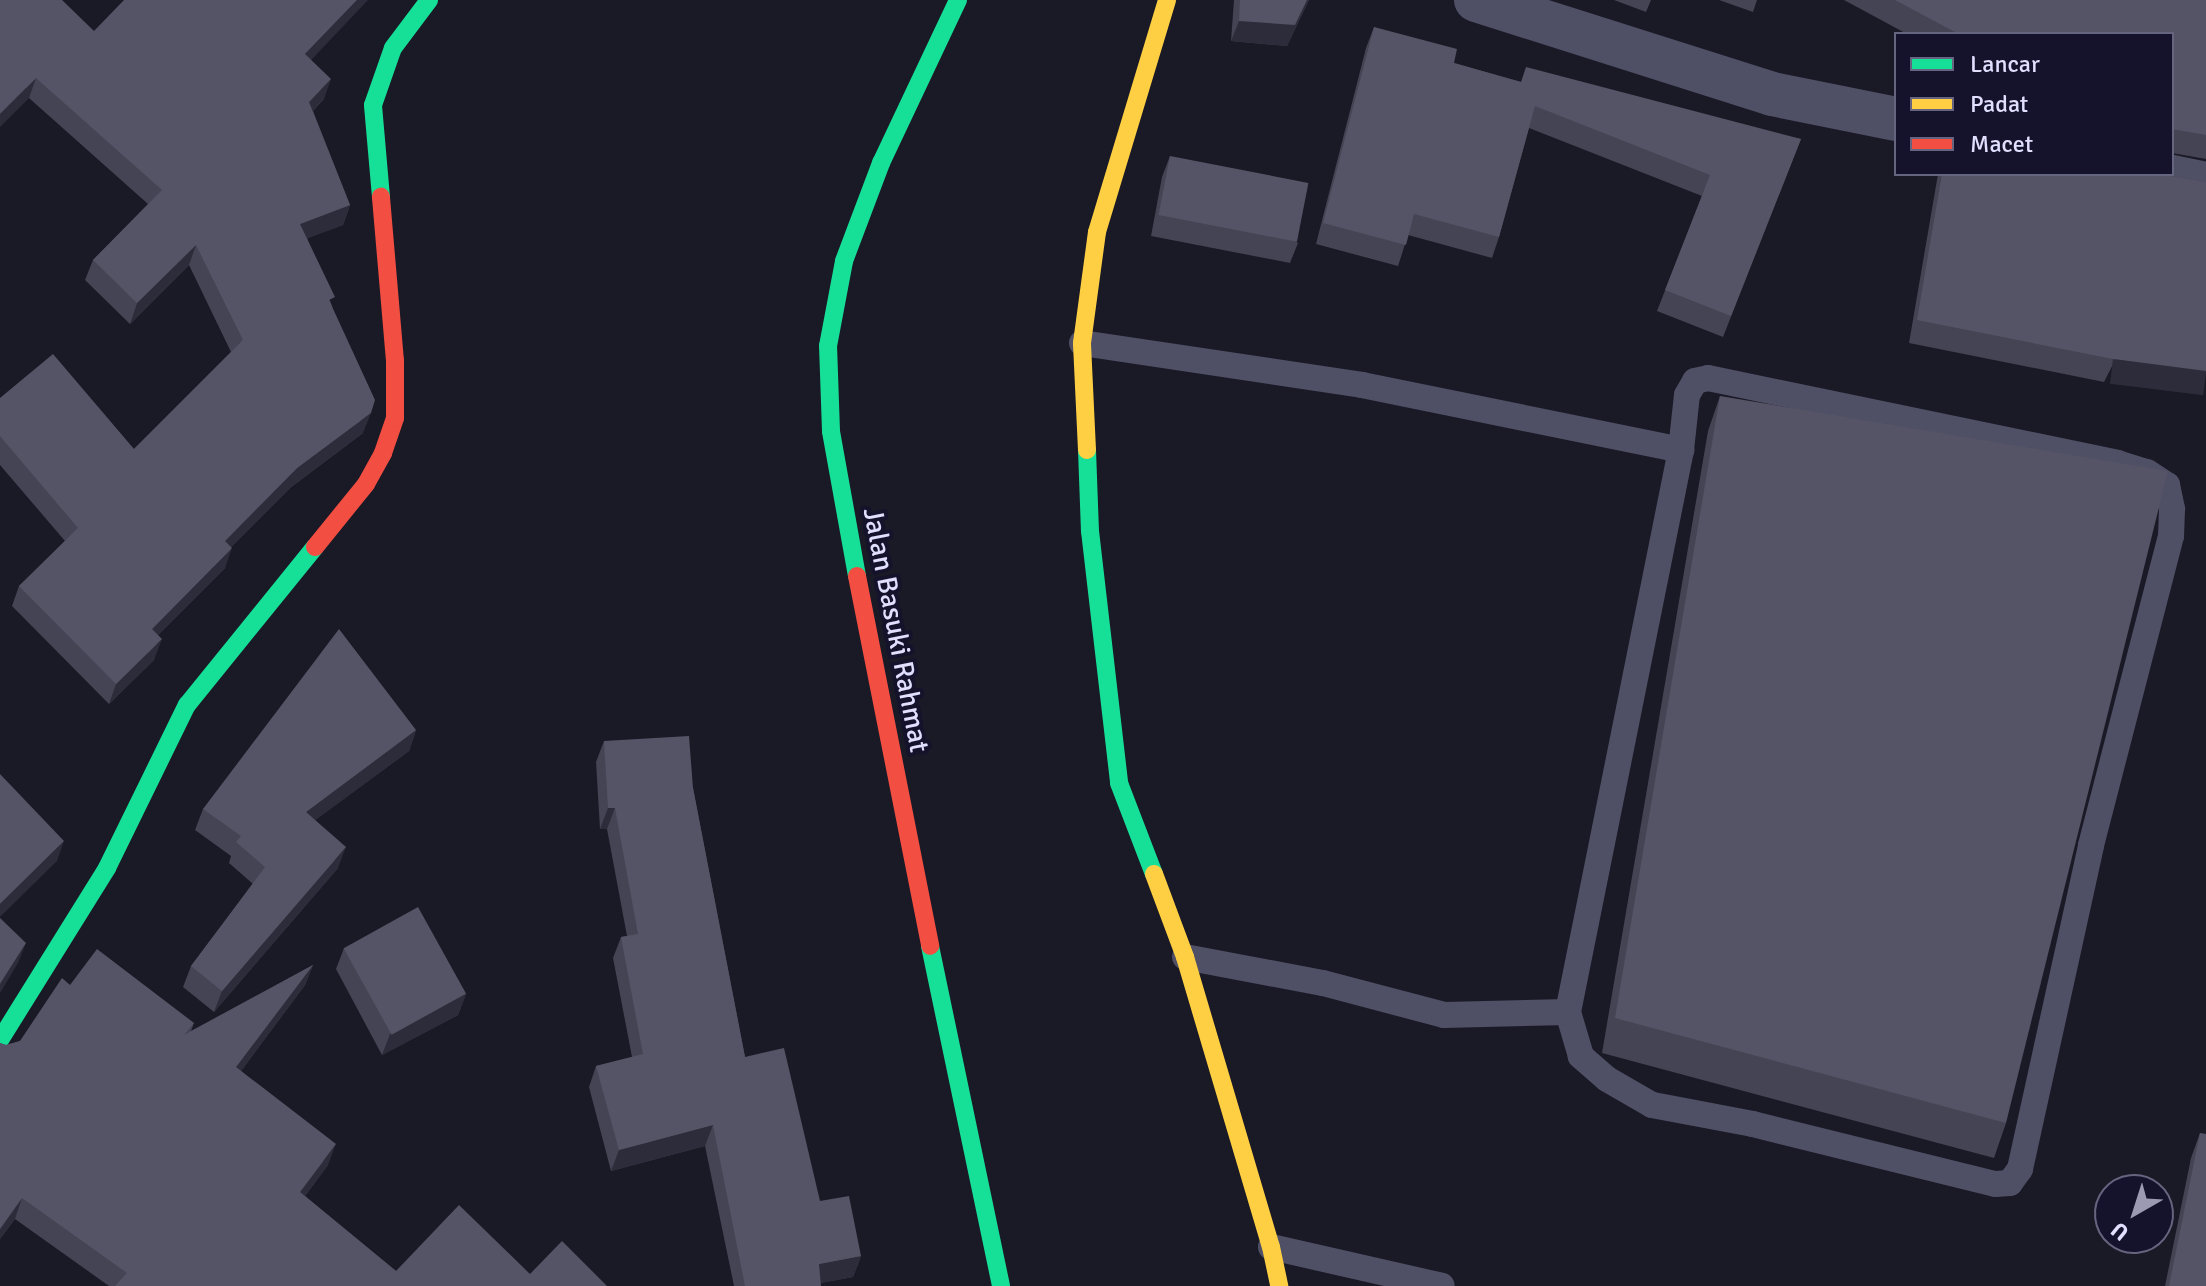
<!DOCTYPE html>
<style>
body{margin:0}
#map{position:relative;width:2206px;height:1286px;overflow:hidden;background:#1a1926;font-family:Signika,sans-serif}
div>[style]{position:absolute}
.lane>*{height:26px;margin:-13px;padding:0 13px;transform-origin:13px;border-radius:13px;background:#4f4f66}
.street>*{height:44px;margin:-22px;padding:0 22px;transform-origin:22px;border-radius:22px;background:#4f4f66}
.fast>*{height:18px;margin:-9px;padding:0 9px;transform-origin:9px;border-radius:9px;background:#16e098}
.slow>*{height:18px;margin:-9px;padding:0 9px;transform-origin:9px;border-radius:9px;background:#ffcf43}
.jam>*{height:18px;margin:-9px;padding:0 9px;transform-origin:9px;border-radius:9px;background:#f24e42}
.wall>*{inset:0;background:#454454}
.shaded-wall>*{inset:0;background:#2d2c3a;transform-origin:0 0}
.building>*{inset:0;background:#555466;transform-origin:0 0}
span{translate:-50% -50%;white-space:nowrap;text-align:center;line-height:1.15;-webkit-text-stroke:8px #15132c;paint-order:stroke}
.street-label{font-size:28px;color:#e0dffe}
.legend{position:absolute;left:1894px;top:32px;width:280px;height:144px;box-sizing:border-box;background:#15132c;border:2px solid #666580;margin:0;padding:10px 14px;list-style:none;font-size:24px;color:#e0dffe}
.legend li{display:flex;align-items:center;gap:16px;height:40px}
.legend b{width:40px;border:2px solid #666580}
.north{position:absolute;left:2094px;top:1174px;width:80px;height:80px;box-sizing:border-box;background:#15132c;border:2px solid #666580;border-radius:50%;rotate:219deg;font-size:22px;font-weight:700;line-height:32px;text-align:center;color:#e0dffe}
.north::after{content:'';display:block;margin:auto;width:28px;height:36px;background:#9b9ab2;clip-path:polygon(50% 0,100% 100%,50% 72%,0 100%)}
</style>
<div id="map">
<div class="lane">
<div style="left:1082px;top:343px;width:283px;rotate:8.5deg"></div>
<div style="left:1362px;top:385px;width:326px;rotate:11.5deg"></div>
<div style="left:1708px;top:378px;width:418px;rotate:11.7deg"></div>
<div style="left:2117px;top:463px;width:31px;rotate:17deg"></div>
<div style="left:2147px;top:472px;width:24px;rotate:33deg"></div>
<div style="left:2167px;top:485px;width:25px;rotate:78deg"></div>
<div style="left:2172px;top:509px;width:27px;rotate:92deg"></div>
<div style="left:2171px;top:536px;width:320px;rotate:104.5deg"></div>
<div style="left:2091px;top:846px;width:331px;rotate:102.4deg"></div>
<div style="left:2020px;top:1169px;width:17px;rotate:126deg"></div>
<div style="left:2010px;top:1183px;width:15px;rotate:176deg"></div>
<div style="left:1995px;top:1184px;width:249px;rotate:-166.1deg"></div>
<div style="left:1753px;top:1124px;width:103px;rotate:-169.3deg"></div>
<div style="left:1652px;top:1105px;width:52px;rotate:-150deg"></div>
<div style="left:1607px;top:1079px;width:35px;rotate:-139deg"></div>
<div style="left:1581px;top:1056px;width:46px;rotate:-106.5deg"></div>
<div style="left:1568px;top:1012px;width:573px;rotate:-78.63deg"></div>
<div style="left:1681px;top:450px;width:55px;rotate:-83.8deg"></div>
<div style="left:1687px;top:395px;width:16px;rotate:-60deg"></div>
<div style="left:1695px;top:381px;width:13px;rotate:-13deg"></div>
<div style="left:1185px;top:957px;width:140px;rotate:10.7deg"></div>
<div style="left:1323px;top:983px;width:125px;rotate:14.8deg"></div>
<div style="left:1444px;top:1015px;width:124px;rotate:-1.4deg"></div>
<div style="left:1271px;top:1247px;width:175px;rotate:12.8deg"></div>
</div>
<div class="street">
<div style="left:1476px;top:0;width:311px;rotate:17.6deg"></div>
<div style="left:1772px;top:94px;width:126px;rotate:11.4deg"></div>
<div style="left:2158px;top:174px;width:49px;rotate:11.8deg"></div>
</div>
<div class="fast">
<div style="left:381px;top:197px;width:92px;rotate:-95deg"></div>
<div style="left:373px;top:105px;width:60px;rotate:-70.7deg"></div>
<div style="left:393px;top:48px;width:60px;rotate:-53.1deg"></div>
<div style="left:1087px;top:450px;width:81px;rotate:87.9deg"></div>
<div style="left:1090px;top:531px;width:254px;rotate:83.4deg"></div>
<div style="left:1119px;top:783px;width:97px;rotate:69deg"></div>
<div style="left:857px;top:576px;width:147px;rotate:-100.2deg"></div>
<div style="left:831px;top:431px;width:85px;rotate:-92deg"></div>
<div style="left:828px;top:346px;width:86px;rotate:-79.3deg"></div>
<div style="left:844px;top:261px;width:105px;rotate:-69.3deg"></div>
<div style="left:881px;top:163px;width:180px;rotate:-64.7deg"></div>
<div style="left:930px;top:946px;width:347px;rotate:78.2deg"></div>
<div style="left:0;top:1040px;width:203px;rotate:-58.1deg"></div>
<div style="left:107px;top:868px;width:182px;rotate:-63.9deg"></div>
<div style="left:187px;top:705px;width:203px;rotate:-51deg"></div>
</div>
<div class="slow">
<div style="left:1087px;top:450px;width:107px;rotate:-92.7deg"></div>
<div style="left:1082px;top:343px;width:112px;rotate:-82.3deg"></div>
<div style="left:1097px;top:232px;width:242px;rotate:-73.2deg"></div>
<div style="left:1154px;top:874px;width:89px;rotate:69.5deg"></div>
<div style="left:1185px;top:957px;width:302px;rotate:73.5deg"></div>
<div style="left:1271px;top:1247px;width:40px;rotate:78deg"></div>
</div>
<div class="jam">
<div style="left:315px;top:547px;width:81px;rotate:-51deg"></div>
<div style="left:366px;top:484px;width:35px;rotate:-61deg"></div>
<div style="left:383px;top:453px;width:37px;rotate:-71deg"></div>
<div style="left:395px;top:418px;width:57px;rotate:-90deg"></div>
<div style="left:395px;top:361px;width:165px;rotate:-94.9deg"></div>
<div style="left:857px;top:576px;width:377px;rotate:78.8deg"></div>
</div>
<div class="wall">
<div style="clip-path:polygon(0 0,94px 31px,311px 60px,324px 99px,313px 111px,350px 205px,343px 225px,307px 238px,332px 306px,363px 433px,290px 488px,231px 547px,225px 568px,158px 635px,154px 660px,109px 704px,12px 606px,19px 586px,65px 541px,0 465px,0 398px,134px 449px,231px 352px,189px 265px,130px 324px,85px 280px,93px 260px,148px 204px,29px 98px)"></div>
<div style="clip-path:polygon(1234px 0,1309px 0,1287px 46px,1231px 41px)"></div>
<div style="clip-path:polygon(1614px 0,1651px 0,1646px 12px)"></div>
<div style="clip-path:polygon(1719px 0,1757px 0,1753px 12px)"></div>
<div style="clip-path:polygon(1844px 0,2206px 0,2206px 159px,2172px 153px,2172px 34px,1907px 34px)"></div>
<div style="clip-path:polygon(1374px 27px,1454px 63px,1521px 82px,1801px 139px,1723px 337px,1657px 311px,1702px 196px,1529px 128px,1499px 237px,1492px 258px,1408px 235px,1398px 266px,1316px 244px,1366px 48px)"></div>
<div style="clip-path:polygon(1170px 156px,1298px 243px,1290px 263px,1151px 236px,1162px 177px)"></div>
<div style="clip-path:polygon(1938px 174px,2158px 174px,2206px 182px,2104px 382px,1909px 343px)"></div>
<div style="clip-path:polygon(1720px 396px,2006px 1123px,1994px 1158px,1602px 1053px,1708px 431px)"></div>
<div style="clip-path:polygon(416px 730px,409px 751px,315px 820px,338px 868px,214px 1012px,183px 987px,191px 966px,253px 884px,229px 863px,231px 856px,195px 830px,203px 809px)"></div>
<div style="clip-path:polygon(604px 741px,693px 788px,745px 1057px,820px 1201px,861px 1256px,853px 1277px,820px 1283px,821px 1286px,734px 1286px,705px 1146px,611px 1171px,589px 1087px,596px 1066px,632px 1057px,613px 958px,621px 937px,627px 936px,607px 829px,600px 829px,596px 762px)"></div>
<div style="clip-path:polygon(344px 948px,466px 994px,458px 1015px,382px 1055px,336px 969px)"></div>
<div style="clip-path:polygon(313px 965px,305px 985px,241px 1071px,328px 1165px,305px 1196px,396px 1271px,530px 1274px,607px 1286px,109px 1286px,15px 1219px,0 1239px,0 1043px,6px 1045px,20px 1041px,70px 985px,194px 1023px,191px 1031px)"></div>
<div style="clip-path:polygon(2200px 1133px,2206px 1286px,2165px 1286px,2191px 1158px)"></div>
</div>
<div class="shaded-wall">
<div style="clip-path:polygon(357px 0,368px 0,298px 74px,305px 54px)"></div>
<div style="clip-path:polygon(1307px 0,1309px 0,1287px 46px,1231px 41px,1239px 21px)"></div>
<div style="clip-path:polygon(36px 78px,29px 98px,0 127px,0 114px)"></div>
<div style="clip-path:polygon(331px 79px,324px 99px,302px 122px,309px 102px)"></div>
<div style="clip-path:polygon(350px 205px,343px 225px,293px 244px,300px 224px)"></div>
<div style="clip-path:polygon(196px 245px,189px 265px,130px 324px,137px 303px)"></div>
<div style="left:2113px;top:359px;width:94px;height:25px;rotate:7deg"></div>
<div style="clip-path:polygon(371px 413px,363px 433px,290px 488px,217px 561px,225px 541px,297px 468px)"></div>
<div style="clip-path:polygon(232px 548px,225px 568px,144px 649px,152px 629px)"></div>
<div style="clip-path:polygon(162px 639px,154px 660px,109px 704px,116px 684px)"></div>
<div style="clip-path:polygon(416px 730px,409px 751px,298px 833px,306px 812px)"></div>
<div style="clip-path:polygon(608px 808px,615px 808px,607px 829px,600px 829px)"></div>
<div style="clip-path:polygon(64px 841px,57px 861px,0 917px,0 904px)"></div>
<div style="clip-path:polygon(346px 847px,338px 868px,214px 1012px,222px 991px)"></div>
<div style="clip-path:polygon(26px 943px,18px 963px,0 993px,0 984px)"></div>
<div style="clip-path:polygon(313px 965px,305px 985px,229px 1087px,236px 1067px)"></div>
<div style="clip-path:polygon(466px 994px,458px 1015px,382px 1055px,390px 1034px)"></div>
<div style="clip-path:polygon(713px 1125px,705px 1146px,611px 1171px,619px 1150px)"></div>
<div style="clip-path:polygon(336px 1144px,328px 1165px,292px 1213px,300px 1192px)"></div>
<div style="clip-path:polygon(22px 1198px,15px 1219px,0 1239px,0 1229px)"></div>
<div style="clip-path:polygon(861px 1256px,853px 1277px,811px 1285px,819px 1264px)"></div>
</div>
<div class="building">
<div style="clip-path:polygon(0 0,62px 0,94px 31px,124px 0,357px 0,305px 54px,331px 79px,309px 102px,350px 205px,300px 224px,335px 297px,329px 300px,375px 400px,371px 413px,297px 468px,225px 541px,232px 548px,152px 629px,162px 639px,116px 684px,19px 586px,78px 528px,0 436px,0 398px,53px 354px,134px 449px,243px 340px,196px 245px,137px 303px,93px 260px,162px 190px,36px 78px,0 114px)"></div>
<div style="clip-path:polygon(1240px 0,1307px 0,1295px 25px,1239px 21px)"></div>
<div style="clip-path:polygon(1895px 0,2206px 0,2206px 135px,2172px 129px,2172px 34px,1954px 34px,1955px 32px)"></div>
<div style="clip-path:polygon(1374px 27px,1457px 49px,1454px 63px,1521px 82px,1526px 67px,1801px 139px,1731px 316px,1665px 290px,1710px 175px,1535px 106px,1499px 237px,1414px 214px,1406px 245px,1323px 223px)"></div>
<div style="left:1170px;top:156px;width:141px;height:60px;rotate:11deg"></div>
<div style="clip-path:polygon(1942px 174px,2158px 174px,2206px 182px,2206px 371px,2113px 359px,1917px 320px)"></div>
<div style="clip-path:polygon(1720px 396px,2168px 471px,2006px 1123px,1615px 1018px)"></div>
<div style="clip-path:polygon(339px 629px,416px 730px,306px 812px,346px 847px,222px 991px,191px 966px,265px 867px,236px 842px,241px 836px,203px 809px)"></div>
<div style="clip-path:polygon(689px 736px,693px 788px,745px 1057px,784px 1048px,820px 1201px,849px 1196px,861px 1256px,819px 1264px,821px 1286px,745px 1286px,713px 1125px,619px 1150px,596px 1066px,643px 1054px,621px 937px,638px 934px,615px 808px,608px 808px,604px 741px)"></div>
<div style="clip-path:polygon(0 774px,64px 841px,0 904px)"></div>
<div style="left:418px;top:907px;width:99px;height:85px;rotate:61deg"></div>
<div style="clip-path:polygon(0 918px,26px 943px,0 984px)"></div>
<div style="clip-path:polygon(97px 949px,194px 1023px,184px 1035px,313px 965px,236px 1067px,336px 1144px,300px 1192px,396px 1271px,459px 1205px,530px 1274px,562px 1241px,607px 1286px,115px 1286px,127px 1273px,22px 1198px,0 1229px,0 1043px,6px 1045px,20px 1041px,62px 978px,70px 985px)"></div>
<div style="clip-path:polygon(2200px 1133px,2206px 1134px,2206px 1286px,2169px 1286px)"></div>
</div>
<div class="street-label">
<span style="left:896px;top:630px;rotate:79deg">Jalan Basuki Rahmat</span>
</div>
<ul class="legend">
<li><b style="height:10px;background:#16e098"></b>Lancar</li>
<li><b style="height:10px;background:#ffcf43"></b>Padat</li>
<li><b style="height:10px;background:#f24e42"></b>Macet</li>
</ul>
<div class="north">U</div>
</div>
